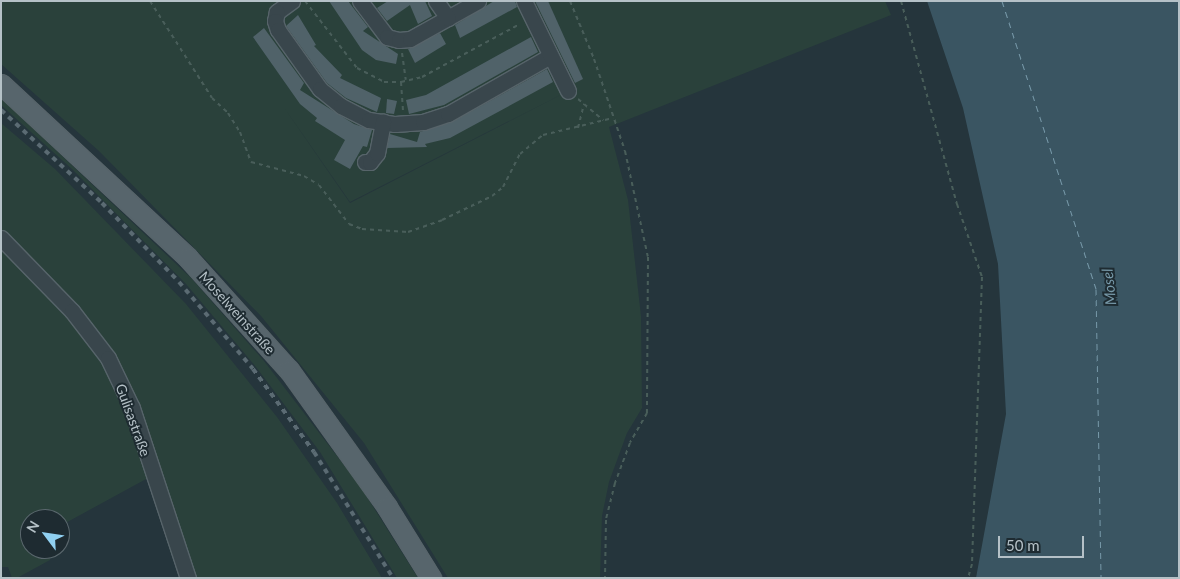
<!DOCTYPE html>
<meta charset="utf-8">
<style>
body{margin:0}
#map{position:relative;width:1180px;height:579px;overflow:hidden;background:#25353c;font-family:Lato,sans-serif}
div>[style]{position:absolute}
.green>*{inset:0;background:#2a413b}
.water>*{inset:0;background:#3a5562}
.ferry>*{height:1px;margin-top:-0.5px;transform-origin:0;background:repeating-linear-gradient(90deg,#7799a9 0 6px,transparent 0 11px)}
.building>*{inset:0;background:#506269}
.path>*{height:2px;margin-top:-1px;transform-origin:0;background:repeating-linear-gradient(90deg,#495e5a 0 4px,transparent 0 8px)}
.roads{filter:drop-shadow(1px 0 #57646a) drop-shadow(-1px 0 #57646a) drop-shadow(0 1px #57646a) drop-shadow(0 -1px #57646a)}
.minor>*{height:15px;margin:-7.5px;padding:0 7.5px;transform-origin:7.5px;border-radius:7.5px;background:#39464c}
.major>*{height:19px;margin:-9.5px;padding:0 9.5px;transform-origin:9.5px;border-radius:9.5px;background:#57656c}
.rail>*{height:4px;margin-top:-2px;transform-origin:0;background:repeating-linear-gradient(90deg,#5b6b73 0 5px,transparent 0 10px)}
span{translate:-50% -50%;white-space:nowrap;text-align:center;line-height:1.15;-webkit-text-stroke:4px #1e2b31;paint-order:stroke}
.street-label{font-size:14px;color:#b5c1c7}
.water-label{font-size:15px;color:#7799a9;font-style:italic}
.frame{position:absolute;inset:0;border:2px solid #b5c1c7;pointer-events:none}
.north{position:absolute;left:20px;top:509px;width:50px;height:50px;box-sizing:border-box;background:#1e2b31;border:1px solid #5a676d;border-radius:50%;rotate:301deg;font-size:14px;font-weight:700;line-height:20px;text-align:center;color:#b5c1c7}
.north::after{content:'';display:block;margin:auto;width:18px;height:22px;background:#90d0f1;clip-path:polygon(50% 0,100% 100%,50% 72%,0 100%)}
.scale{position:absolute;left:998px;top:536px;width:86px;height:22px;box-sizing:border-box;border:2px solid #b5c1c7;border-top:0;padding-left:6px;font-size:15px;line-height:18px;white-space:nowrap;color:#b5c1c7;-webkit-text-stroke:4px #1e2b31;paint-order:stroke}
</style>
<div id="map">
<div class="green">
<div style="clip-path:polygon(evenodd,1px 1px,885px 1px,891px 15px,609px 127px,628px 200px,641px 316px,642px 408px,627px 433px,609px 482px,602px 516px,600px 578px,448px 578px,364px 443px,261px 316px,99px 151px,1px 64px,1px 1px,582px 84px,350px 203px,283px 106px,350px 202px,582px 84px)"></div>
<div style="clip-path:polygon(1px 98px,192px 279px,264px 361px,360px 486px,418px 578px,397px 578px,320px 452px,256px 367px,186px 284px,73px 170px,1px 105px)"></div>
<div style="clip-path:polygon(1px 123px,55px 169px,186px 304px,277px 417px,337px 503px,382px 578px,182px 578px,148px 478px,60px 526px,60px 519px,30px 519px,30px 549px,50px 549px,50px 560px,17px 578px,12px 578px,8px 567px,1px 567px)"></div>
</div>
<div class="water">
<div style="clip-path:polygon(927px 1px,1179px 1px,1179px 578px,976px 578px,1006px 414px,998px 264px,963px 108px)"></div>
</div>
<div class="ferry">
<div style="left:1002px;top:1px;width:303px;rotate:71.9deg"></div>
<div style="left:1096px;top:289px;width:289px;rotate:89deg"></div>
</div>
<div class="building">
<div style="clip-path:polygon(329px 1px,348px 1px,368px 27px,363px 31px,398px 54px,396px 64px,376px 60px,362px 50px)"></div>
<div style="clip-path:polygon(388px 1px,425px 1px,432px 16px,418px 24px,410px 5px,387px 21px,377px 8px)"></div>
<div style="clip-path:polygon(494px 1px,515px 1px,517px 7px,460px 38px,455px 25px)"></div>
<div style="clip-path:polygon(535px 1px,548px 1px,583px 79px,575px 83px)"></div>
<div style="clip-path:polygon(298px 15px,316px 45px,314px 46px,342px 75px,340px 78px,381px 98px,377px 112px,346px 98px,327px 83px,286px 26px)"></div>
<div style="clip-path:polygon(264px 28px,304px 83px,300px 90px,354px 124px,372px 130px,367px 147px,363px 146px,350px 169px,334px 160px,345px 140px,315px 121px,317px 118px,300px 104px,253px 37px)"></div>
<div style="clip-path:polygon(440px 33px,446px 44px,415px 63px,408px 49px)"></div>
<div style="clip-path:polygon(531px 37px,538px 52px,444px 105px,409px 114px,406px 100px,426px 95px)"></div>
<div style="clip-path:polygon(547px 69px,553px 82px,450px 138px,425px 144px,427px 147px,387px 148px,390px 134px,417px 142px,420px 132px,452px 122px)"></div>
<div style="clip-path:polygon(387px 99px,397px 101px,394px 114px,386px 113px)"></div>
</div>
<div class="path">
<div style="left:150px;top:1px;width:115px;rotate:57.4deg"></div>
<div style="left:212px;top:98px;width:22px;rotate:43deg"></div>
<div style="left:228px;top:113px;width:22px;rotate:58deg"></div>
<div style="left:240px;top:132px;width:32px;rotate:70deg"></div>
<div style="left:251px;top:162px;width:55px;rotate:14.8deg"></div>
<div style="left:304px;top:176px;width:17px;rotate:31deg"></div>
<div style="left:319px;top:185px;width:49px;rotate:52.4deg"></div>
<div style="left:349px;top:224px;width:14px;rotate:21deg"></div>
<div style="left:362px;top:229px;width:46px;rotate:3.7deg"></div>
<div style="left:408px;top:232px;width:36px;rotate:-19deg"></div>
<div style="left:442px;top:220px;width:55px;rotate:-25.6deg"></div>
<div style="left:492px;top:196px;width:14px;rotate:-39deg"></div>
<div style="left:503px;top:187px;width:37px;rotate:-63deg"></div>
<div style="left:520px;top:154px;width:30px;rotate:-40deg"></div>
<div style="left:543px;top:135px;width:72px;rotate:-13.7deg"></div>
<div style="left:305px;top:1px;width:85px;rotate:52.2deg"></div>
<div style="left:357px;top:68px;width:30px;rotate:27deg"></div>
<div style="left:384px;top:82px;width:17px"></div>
<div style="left:401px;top:82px;width:22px;rotate:-13deg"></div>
<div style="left:422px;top:77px;width:111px;rotate:-28.4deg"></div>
<div style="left:570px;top:1px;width:63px;rotate:67.5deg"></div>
<div style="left:594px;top:59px;width:97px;rotate:71.4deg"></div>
<div style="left:625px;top:151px;width:108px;rotate:77.8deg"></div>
<div style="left:648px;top:257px;width:156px;rotate:90.4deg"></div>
<div style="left:647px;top:413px;width:34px;rotate:120deg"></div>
<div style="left:630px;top:443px;width:43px;rotate:110.6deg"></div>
<div style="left:615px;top:483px;width:38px;rotate:104deg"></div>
<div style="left:606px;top:520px;width:58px;rotate:91deg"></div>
<div style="left:901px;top:1px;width:211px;rotate:74.6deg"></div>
<div style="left:957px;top:204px;width:77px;rotate:71.1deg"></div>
<div style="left:982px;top:277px;width:287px;rotate:92deg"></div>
<div style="left:972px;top:564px;width:15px;rotate:106deg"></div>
<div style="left:402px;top:53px;width:27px;rotate:82deg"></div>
<div style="left:401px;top:82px;width:29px;rotate:86deg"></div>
<div style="left:578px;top:99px;width:33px;rotate:40deg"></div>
<div style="left:578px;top:128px;width:25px;rotate:-76deg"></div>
</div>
<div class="roads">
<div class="minor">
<div style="left:292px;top:1px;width:19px;rotate:144deg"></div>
<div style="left:277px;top:12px;width:9px;rotate:103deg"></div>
<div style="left:275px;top:21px;width:9px;rotate:72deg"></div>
<div style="left:278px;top:30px;width:72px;rotate:54.6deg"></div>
<div style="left:320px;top:89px;width:27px;rotate:39deg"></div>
<div style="left:341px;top:106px;width:31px;rotate:27deg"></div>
<div style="left:369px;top:120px;width:26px;rotate:9deg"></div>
<div style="left:395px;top:124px;width:28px;rotate:-4deg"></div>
<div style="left:423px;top:122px;width:26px;rotate:-18deg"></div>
<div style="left:448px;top:114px;width:117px;rotate:-29.6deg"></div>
<div style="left:360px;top:1px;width:45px;rotate:53.1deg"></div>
<div style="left:387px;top:37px;width:12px;rotate:14deg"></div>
<div style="left:399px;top:40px;width:11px;rotate:-5deg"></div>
<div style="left:410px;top:39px;width:78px;rotate:-29.2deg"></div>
<div style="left:436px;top:1px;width:21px;rotate:55deg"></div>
<div style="left:524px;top:1px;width:100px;rotate:63.9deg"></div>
<div style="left:365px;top:162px;width:5px"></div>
<div style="left:370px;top:162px;width:11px;rotate:-52deg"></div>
<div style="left:377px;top:153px;width:32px;rotate:-79deg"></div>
<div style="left:1px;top:238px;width:102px;rotate:45.8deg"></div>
<div style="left:72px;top:311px;width:59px;rotate:52.5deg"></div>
<div style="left:108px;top:358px;width:55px;rotate:64.4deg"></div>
<div style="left:132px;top:408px;width:179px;rotate:71.8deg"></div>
</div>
<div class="major">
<div style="left:1px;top:84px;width:255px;rotate:42.9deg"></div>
<div style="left:188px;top:258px;width:151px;rotate:48deg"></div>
<div style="left:289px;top:370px;width:168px;rotate:54.4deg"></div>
<div style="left:387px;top:507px;width:84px;rotate:58.2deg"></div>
</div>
</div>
<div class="rail">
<div style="left:1px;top:110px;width:137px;rotate:42.6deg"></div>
<div style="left:102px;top:203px;width:110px;rotate:45.7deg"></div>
<div style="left:179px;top:282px;width:114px;rotate:49.6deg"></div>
<div style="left:253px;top:369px;width:103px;rotate:53.7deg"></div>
<div style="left:314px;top:452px;width:149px;rotate:57.9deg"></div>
</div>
<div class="street-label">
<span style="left:237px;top:313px;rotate:48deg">Moselweinstraße</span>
<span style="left:133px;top:420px;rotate:70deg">Gulisastraße</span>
</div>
<div class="water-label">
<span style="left:1109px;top:287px;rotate:-96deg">Mosel</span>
</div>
<div class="frame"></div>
<div class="north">N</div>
<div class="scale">50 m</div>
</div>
